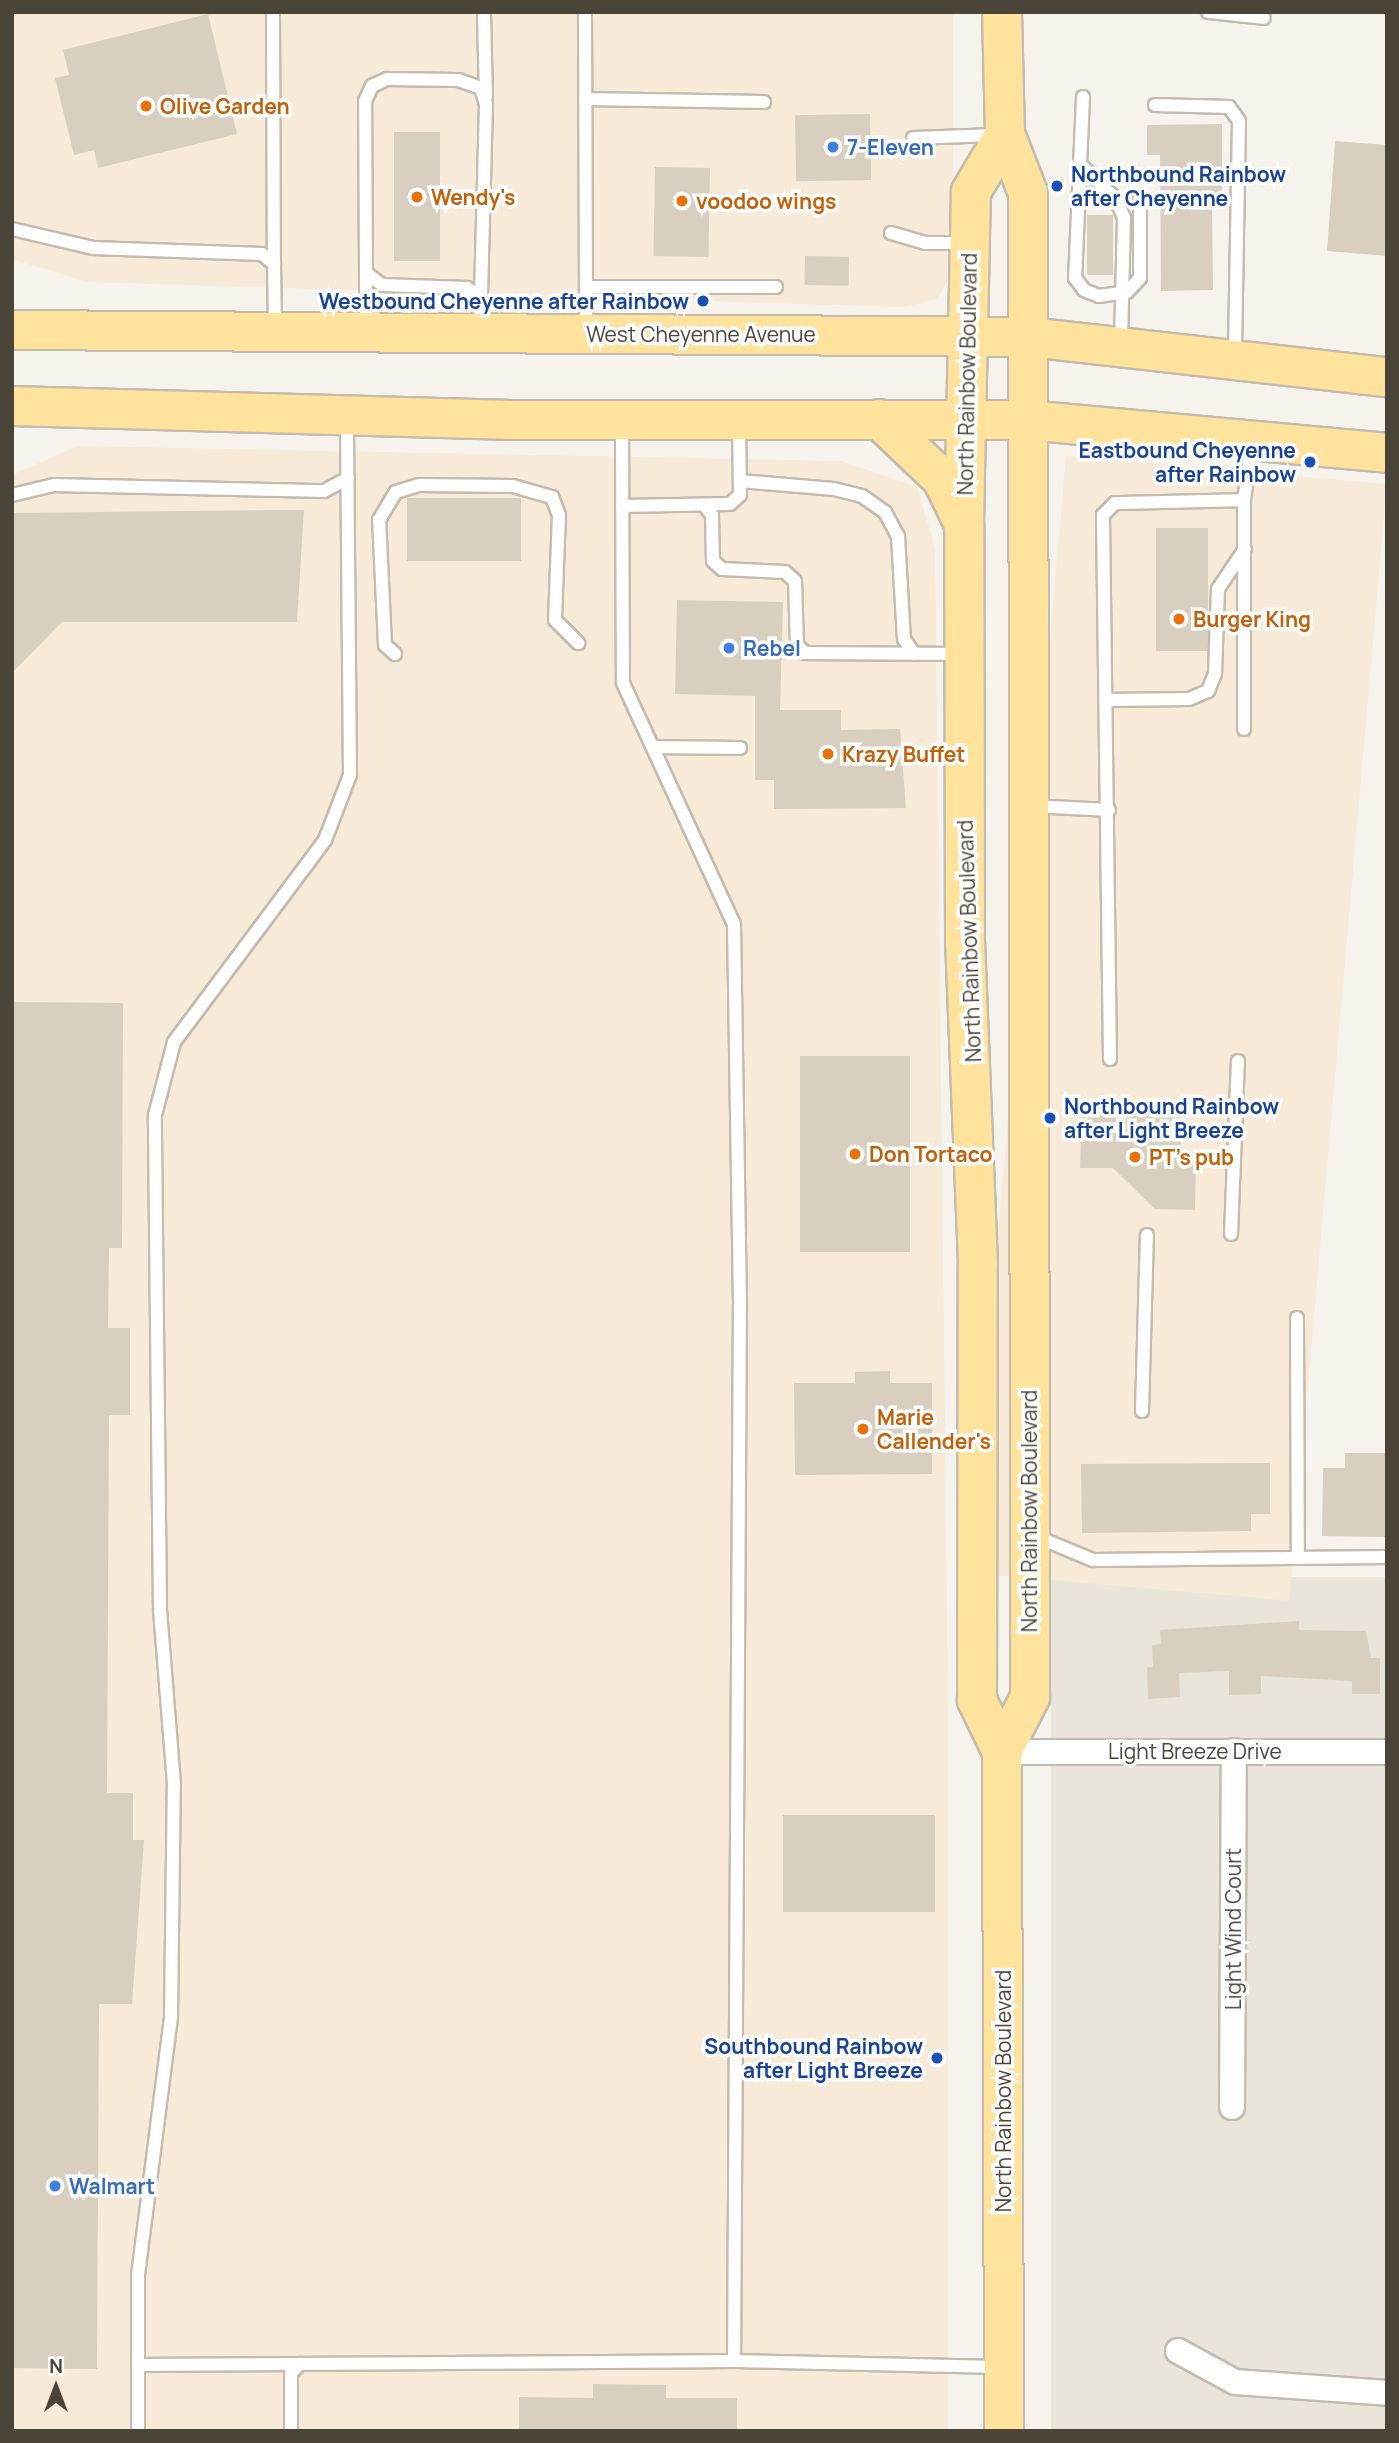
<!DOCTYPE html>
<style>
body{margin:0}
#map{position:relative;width:1399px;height:2443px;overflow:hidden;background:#f6f3ec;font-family:Manrope,sans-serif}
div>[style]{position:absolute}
.residential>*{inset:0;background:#eae5da;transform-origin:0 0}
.commercial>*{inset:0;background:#f7ead8;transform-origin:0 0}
.building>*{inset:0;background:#d8cfc1;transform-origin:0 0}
.roads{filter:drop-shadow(2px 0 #c2bbae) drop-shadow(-2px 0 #c2bbae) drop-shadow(0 2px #c2bbae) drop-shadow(0 -2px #c2bbae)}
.service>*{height:12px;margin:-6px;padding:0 6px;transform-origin:6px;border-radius:6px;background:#fff}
.minor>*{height:24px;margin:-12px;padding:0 12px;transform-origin:12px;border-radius:12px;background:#fff}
.primary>*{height:38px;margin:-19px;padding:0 19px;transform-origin:19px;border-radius:19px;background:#ffe39c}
.dots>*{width:19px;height:19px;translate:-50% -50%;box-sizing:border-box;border:4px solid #fff;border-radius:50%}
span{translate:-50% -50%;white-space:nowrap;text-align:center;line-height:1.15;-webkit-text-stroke:7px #fff;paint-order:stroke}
.food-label{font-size:21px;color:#c56008;font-weight:700}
.left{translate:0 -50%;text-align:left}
.shop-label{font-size:21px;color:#366cbe;font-weight:700}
.transit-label{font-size:21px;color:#164399;font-weight:700}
.right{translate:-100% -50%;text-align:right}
.street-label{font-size:21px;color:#4b4439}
.frame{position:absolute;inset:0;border:14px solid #4b4439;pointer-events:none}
.north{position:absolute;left:21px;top:2352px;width:70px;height:70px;-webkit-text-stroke:5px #fff;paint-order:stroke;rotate:0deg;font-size:19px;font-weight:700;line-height:28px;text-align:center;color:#4b4439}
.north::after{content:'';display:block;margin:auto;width:24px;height:32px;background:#4b4439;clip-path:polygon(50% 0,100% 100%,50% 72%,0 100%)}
</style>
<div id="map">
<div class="residential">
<div style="left:1051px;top:1577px;width:336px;height:854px"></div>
</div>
<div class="commercial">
<div style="clip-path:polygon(12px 12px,953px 12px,953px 271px,937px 299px,904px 307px,87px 282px,12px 259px)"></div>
<div style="clip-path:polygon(77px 446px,842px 461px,917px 487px,935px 548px,948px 1703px,948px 2431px,12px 2431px,12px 475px)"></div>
<div style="left:1066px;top:456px;width:322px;height:1121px;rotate:5deg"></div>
</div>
<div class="building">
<div style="clip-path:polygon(208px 14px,237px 134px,98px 168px,94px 150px,74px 155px,55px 78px,69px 75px,63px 50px)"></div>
<div style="left:870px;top:114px;width:66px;height:75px;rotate:89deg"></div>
<div style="clip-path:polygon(1222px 124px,1222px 196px,1212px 196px,1213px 290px,1161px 291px,1160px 155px,1147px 155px,1147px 125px)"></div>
<div style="left:440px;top:132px;width:129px;height:46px;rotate:90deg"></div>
<div style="clip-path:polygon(1335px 141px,1387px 145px,1387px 256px,1327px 251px)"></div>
<div style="left:655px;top:167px;width:55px;height:89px;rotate:1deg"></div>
<div style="left:1087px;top:215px;width:26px;height:60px"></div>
<div style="left:805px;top:256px;width:44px;height:29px;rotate:1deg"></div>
<div style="left:407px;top:498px;width:114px;height:63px"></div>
<div style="clip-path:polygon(269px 510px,304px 510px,297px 622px,62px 622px,12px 673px,12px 513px)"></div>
<div style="left:1208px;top:528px;width:123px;height:52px;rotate:90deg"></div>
<div style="clip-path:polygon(677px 600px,783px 602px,780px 710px,841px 710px,841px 730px,900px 729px,906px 808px,774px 809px,774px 780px,755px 780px,755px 696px,675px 694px)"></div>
<div style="clip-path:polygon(12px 1002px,123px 1003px,122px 1248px,109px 1248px,108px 1328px,130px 1328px,130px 1415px,109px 1415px,107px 1793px,133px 1793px,133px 1840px,144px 1840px,132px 2004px,99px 2004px,97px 2369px,12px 2368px)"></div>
<div style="left:800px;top:1056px;width:110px;height:196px"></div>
<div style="clip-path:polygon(1082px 1103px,1181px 1103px,1181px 1150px,1196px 1164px,1195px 1210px,1155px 1209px,1113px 1168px,1080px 1168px)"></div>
<div style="clip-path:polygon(890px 1371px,890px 1383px,932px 1383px,932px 1474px,795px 1475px,794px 1383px,855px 1383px,855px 1372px)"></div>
<div style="clip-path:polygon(1345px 1453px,1387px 1453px,1387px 1537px,1322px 1536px,1323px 1468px,1345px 1468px)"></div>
<div style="clip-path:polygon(1270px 1463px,1270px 1514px,1251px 1514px,1251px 1531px,1082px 1533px,1081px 1464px)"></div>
<div style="clip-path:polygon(1299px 1621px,1299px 1630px,1366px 1631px,1371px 1658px,1380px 1658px,1380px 1694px,1352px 1694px,1352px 1681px,1261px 1676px,1261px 1694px,1229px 1695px,1229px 1671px,1179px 1673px,1180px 1697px,1148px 1699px,1147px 1667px,1153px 1667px,1152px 1645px,1161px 1644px,1160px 1630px)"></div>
<div style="left:783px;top:1815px;width:152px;height:97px"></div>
<div style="clip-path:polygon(593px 2384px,666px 2385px,666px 2398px,737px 2398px,737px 2431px,519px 2431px,519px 2397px,593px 2398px)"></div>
</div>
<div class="roads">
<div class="service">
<div style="left:273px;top:12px;width:252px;rotate:89.8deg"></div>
<div style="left:585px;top:12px;width:318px;rotate:89.8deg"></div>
<div style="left:1208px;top:12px;width:56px;rotate:6.1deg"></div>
<div style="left:484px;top:16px;width:81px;rotate:88.6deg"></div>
<div style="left:1083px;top:97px;width:181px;rotate:92.5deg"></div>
<div style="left:1075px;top:278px;width:15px;rotate:53deg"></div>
<div style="left:1084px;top:290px;width:16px;rotate:22deg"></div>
<div style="left:1099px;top:296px;width:28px;rotate:-8deg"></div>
<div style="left:1127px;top:292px;width:19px;rotate:-47deg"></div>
<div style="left:1140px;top:278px;width:81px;rotate:-90deg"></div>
<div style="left:585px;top:99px;width:179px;rotate:1deg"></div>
<div style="left:1155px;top:105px;width:74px;rotate:1.5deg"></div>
<div style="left:1229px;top:107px;width:17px;rotate:54deg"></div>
<div style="left:1239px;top:121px;width:237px;rotate:91deg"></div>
<div style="left:913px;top:138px;width:83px;rotate:-2.1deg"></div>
<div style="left:1083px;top:167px;width:46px;rotate:44.1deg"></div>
<div style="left:1116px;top:199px;width:21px;rotate:67deg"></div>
<div style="left:1124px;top:218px;width:125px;rotate:91.4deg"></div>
<div style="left:12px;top:229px;width:83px;rotate:13.2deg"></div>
<div style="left:93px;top:248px;width:169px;rotate:2deg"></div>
<div style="left:262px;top:254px;width:16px;rotate:40deg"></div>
<div style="left:274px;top:264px;width:64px;rotate:89.1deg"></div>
<div style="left:891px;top:233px;width:35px;rotate:16deg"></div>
<div style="left:925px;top:243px;width:41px"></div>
<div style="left:587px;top:287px;width:189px"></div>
<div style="left:480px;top:297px;width:16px;rotate:-145deg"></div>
<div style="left:467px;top:288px;width:85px;rotate:-178deg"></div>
<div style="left:382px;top:285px;width:20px;rotate:-143deg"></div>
<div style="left:366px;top:273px;width:172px;rotate:-90.3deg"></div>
<div style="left:365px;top:101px;width:17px;rotate:-65deg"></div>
<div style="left:372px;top:86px;width:17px;rotate:-25deg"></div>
<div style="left:387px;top:79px;width:71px;rotate:0.8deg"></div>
<div style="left:458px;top:80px;width:24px;rotate:19deg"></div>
<div style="left:481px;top:88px;width:17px;rotate:73deg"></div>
<div style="left:486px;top:104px;width:225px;rotate:91.5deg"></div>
<div style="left:366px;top:328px;width:55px;rotate:-90deg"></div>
<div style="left:622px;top:422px;width:261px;rotate:89.8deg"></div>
<div style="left:623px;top:683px;width:265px;rotate:65.3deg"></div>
<div style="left:734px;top:924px;width:373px;rotate:89.1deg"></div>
<div style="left:740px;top:1297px;width:1064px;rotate:90.32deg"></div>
<div style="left:740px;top:481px;width:94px;rotate:4.9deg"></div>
<div style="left:834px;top:489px;width:29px;rotate:14deg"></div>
<div style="left:862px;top:496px;width:28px;rotate:35deg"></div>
<div style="left:885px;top:512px;width:27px;rotate:62deg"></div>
<div style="left:898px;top:536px;width:103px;rotate:86.7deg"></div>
<div style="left:904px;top:639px;width:18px;rotate:56deg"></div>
<div style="left:12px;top:495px;width:43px;rotate:-13.4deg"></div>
<div style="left:54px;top:485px;width:270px;rotate:1.3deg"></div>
<div style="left:324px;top:491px;width:27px;rotate:-28deg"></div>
<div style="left:704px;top:505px;width:13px;rotate:51deg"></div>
<div style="left:712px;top:515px;width:46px;rotate:88.8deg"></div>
<div style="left:713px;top:561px;width:12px;rotate:42deg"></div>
<div style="left:722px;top:569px;width:63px;rotate:2.7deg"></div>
<div style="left:785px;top:572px;width:13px;rotate:42deg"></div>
<div style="left:795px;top:581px;width:64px;rotate:88.2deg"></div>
<div style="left:797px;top:645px;width:11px;rotate:45deg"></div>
<div style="left:805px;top:653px;width:155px;rotate:0.4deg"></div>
<div style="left:622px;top:506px;width:108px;rotate:-1.1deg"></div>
<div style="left:730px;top:504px;width:13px;rotate:-42deg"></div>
<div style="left:740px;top:495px;width:70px;rotate:-90.8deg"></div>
<div style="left:395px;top:654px;width:13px;rotate:-138deg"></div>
<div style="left:385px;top:645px;width:125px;rotate:-92.7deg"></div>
<div style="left:379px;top:520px;width:33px;rotate:-59deg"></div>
<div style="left:396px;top:492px;width:24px;rotate:-17deg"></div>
<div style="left:419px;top:485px;width:94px;rotate:0.6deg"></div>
<div style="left:513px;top:486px;width:41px;rotate:15.8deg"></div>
<div style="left:552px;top:497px;width:19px;rotate:69deg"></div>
<div style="left:559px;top:515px;width:105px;rotate:92.2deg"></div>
<div style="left:555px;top:620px;width:33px;rotate:45deg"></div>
<div style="left:1105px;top:700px;width:84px;rotate:-0.7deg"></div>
<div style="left:1189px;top:699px;width:21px;rotate:-23deg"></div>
<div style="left:1208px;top:691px;width:18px;rotate:-68deg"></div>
<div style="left:1215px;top:674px;width:85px;rotate:-88deg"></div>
<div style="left:1218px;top:589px;width:48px;rotate:-56deg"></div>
<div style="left:1244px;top:729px;width:229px;rotate:-90deg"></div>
<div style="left:1244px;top:500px;width:58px;rotate:-82deg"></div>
<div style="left:653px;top:747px;width:87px;rotate:0.7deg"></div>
<div style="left:1032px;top:806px;width:77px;rotate:3deg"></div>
<div style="left:1110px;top:1059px;width:544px;rotate:-90.74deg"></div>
<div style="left:1103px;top:515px;width:17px;rotate:-45deg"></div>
<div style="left:1115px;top:503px;width:129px;rotate:-1.3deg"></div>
<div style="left:1231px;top:1234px;width:173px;rotate:-87.7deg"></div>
<div style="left:1297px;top:1318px;width:240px;rotate:89.8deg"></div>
<div style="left:1142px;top:1411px;width:176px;rotate:-88.4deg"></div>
<div style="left:1035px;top:1536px;width:63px;rotate:22.5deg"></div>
<div style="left:1093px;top:1560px;width:294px;rotate:-0.6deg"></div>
<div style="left:138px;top:2365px;width:596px;rotate:-0.38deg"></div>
<div style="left:734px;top:2361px;width:265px;rotate:1.3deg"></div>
<div style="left:138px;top:2431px;width:156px;rotate:-90deg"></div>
<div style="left:138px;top:2275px;width:261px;rotate:-82.7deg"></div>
<div style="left:171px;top:2016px;width:232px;rotate:-89.3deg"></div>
<div style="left:174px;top:1784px;width:174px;rotate:-94.6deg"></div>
<div style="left:160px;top:1611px;width:496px;rotate:-90.6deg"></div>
<div style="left:155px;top:1115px;width:75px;rotate:-75.4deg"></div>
<div style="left:174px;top:1042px;width:252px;rotate:-53.2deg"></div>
<div style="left:325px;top:840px;width:70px;rotate:-69deg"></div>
<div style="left:350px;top:775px;width:354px;rotate:-90.5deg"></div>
<div style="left:291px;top:2431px;width:58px;rotate:-90deg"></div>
<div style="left:291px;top:2373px;width:13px;rotate:-45deg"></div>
</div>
<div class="minor">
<div style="left:1002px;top:1752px;width:385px"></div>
<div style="left:1232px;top:2107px;width:356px;rotate:-89.7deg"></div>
<div style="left:1178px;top:2351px;width:65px;rotate:28.5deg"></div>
<div style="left:1235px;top:2382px;width:152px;rotate:4.1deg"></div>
</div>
<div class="primary">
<div style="left:1002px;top:12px;width:122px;rotate:88.6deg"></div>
<div style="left:1005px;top:134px;width:63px;rotate:68.7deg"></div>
<div style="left:1028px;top:193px;width:1504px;rotate:89.92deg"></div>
<div style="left:1030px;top:1697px;width:62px;rotate:117deg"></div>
<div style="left:12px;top:330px;width:1017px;rotate:0.39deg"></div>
<div style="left:1029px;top:337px;width:360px;rotate:6.4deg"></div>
<div style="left:12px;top:406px;width:495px;rotate:1.6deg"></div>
<div style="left:507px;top:420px;width:519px"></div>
<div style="left:1026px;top:420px;width:363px;rotate:5.2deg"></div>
<div style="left:879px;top:419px;width:87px;rotate:43.6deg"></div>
<div style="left:942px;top:479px;width:48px;rotate:64deg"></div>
<div style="left:1004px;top:2431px;width:679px;rotate:-90.17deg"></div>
<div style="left:1002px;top:1752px;width:58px;rotate:-115.7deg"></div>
<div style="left:977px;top:1700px;width:436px;rotate:-89.9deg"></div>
<div style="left:978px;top:1264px;width:321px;rotate:-92.3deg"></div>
<div style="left:965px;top:943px;width:420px;rotate:-90.1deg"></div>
<div style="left:964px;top:523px;width:331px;rotate:-88.8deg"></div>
<div style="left:971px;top:192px;width:67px;rotate:-59.6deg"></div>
</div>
</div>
<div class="dots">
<div style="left:146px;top:106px;background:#e8710a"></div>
<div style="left:833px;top:147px;background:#3f7fe0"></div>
<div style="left:1057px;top:186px;background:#1a4fb4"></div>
<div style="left:417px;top:197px;background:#e8710a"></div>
<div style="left:682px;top:201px;background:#e8710a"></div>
<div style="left:703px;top:301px;background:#1a4fb4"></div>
<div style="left:1310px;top:462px;background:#1a4fb4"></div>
<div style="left:1179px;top:619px;background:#e8710a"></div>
<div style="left:729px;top:648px;background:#3f7fe0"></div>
<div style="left:828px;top:754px;background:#e8710a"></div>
<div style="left:1050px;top:1118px;background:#1a4fb4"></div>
<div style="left:855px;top:1154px;background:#e8710a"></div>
<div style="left:1135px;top:1157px;background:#e8710a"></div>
<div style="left:863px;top:1429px;background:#e8710a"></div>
<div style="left:937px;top:2058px;background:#1a4fb4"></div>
<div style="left:55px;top:2186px;background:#3f7fe0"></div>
</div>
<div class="food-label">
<span class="left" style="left:160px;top:106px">Olive Garden</span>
<span class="left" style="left:431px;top:197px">Wendy's</span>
<span class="left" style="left:696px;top:201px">voodoo wings</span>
<span class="left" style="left:1193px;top:619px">Burger King</span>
<span class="left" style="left:842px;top:754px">Krazy Buffet</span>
<span class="left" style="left:869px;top:1154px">Don Tortaco</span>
<span class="left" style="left:1149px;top:1157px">PT's pub</span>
<span class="left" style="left:877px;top:1429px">Marie<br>Callender's</span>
</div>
<div class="shop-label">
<span class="left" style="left:847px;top:147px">7-Eleven</span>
<span class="left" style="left:743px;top:648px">Rebel</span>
<span class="left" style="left:69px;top:2186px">Walmart</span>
</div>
<div class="transit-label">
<span class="left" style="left:1071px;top:186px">Northbound Rainbow<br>after Cheyenne</span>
<span class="right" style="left:689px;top:301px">Westbound Cheyenne after Rainbow</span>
<span class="right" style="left:1296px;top:462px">Eastbound Cheyenne<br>after Rainbow</span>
<span class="left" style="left:1064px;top:1118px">Northbound Rainbow<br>after Light Breeze</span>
<span class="right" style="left:923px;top:2058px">Southbound Rainbow<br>after Light Breeze</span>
</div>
<div class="street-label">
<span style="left:701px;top:334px">West Cheyenne Avenue</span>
<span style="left:967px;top:374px;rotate:-89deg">North Rainbow Boulevard</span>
<span style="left:969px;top:941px;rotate:-92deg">North Rainbow Boulevard</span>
<span style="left:1029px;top:1511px;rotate:-90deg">North Rainbow Boulevard</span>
<span style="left:1195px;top:1751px">Light Breeze Drive</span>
<span style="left:1233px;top:1929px;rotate:-90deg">Light Wind Court</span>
<span style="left:1003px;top:2091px;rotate:-90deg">North Rainbow Boulevard</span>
</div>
<div class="frame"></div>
<div class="north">N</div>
</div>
